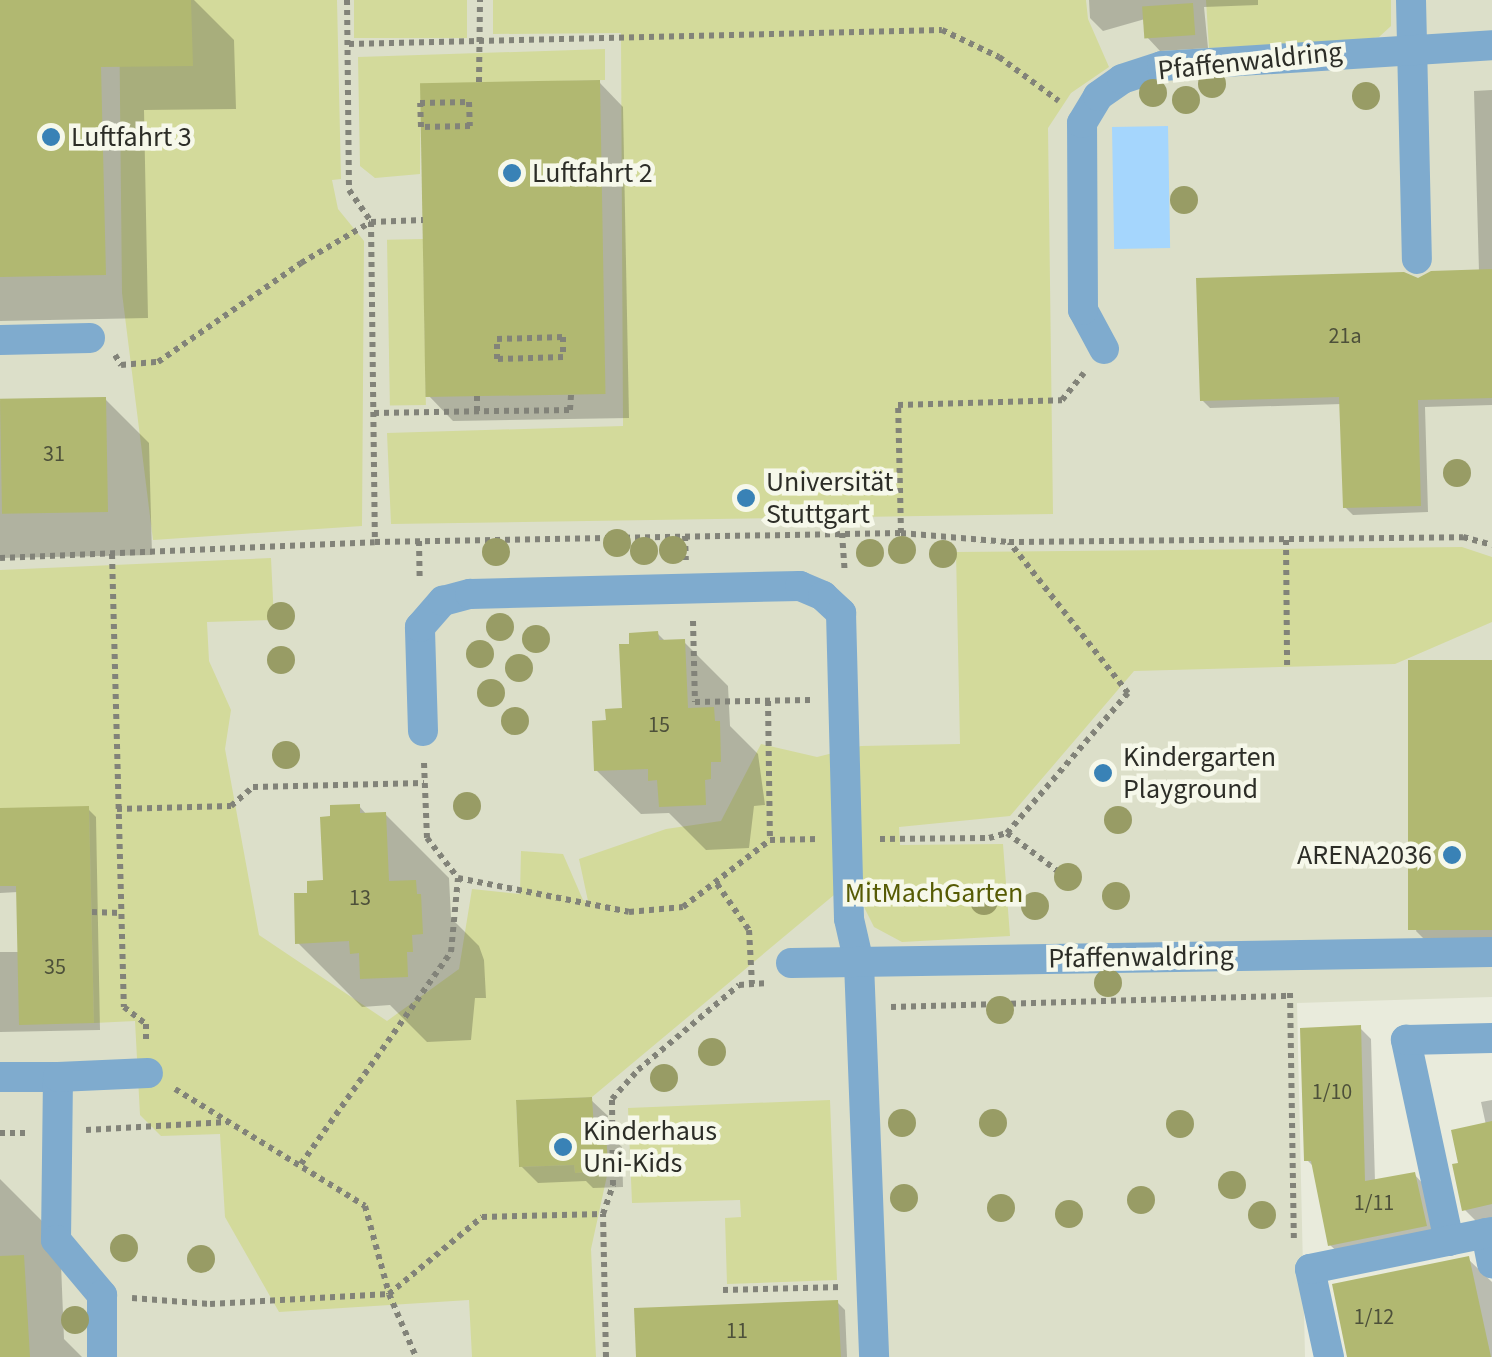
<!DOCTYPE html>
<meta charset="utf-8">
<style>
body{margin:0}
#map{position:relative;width:1492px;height:1357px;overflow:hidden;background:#e9ebdc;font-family:"Source Sans 3",sans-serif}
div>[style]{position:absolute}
.built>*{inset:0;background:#dcdfc9}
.green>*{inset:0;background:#d3da9b;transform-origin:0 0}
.water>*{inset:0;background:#a5d6fd;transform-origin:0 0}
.shadow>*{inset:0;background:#0003}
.building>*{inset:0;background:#b1b871;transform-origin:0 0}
.path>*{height:6px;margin-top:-3px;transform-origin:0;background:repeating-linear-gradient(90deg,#828379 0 5px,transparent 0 10px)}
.minor>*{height:30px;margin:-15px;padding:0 15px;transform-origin:15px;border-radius:15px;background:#7fabce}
.trees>*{width:28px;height:28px;margin:-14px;border-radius:50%;background:#989c65}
.dots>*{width:28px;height:28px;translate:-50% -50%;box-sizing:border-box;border:5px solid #f6f8ea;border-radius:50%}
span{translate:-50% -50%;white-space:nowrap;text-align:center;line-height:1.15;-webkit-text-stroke:9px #f6f8ea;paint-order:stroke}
.number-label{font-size:22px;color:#4d503a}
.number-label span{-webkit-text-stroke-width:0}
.street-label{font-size:28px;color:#2c2d27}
.poi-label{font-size:28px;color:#2c2d27}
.left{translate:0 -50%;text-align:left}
.right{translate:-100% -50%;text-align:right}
.park-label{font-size:28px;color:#565b04}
</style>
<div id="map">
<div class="built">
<div style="clip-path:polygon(0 0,1492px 0,1492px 997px,1297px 1003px,1305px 1357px,0 1357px)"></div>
</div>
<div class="green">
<div style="clip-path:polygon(119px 0,337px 0,341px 179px,332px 180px,338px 209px,364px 241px,362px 526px,153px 540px,122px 293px)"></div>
<div style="left:354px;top:0;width:113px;height:38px"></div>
<div style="clip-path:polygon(493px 0,1086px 0,1088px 19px,1109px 67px,1071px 93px,1048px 128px,1053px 514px,391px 524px,387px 433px,623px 426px,621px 33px,493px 34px)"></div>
<div style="clip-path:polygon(1206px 0,1391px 0,1391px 26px,1379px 37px,1362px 40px,1209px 48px)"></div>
<div style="clip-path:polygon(605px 49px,605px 80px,421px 84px,420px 174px,375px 178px,360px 166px,358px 57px)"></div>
<div style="left:423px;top:239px;width:166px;height:36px;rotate:89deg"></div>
<div style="clip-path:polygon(1462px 547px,1492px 557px,1492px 622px,1395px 664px,1134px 671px,1010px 816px,899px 827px,900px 845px,1003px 844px,1010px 936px,902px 942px,874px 927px,859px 897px,840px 890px,592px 1097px,516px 1100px,519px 1167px,574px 1165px,575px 1173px,608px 1171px,591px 1249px,596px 1357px,472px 1357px,469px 1300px,279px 1312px,225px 1217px,220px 1134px,161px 1136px,140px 1115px,135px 1021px,94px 1023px,89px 807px,0 809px,0 570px,271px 558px,274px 620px,207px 622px,209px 661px,231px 710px,225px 749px,259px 935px,387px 1021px,459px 969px,472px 889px,520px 894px,521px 851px,563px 854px,583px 900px,588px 901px,579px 859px,666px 829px,721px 821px,761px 744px,817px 757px,861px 746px,960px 744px,956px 552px)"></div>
<div style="clip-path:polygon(830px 1100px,837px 1280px,727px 1284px,725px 1218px,741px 1217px,740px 1200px,632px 1203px,628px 1108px)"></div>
</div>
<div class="water">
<div style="left:1168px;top:126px;width:122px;height:56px;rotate:89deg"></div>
</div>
<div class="shadow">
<div style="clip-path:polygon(0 0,194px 0,234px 40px,236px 109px,144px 110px,148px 318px,0 321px)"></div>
<div style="clip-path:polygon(1089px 0,1258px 0,1258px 5px,1204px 7px,1208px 48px,1160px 51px,1147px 37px,1145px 19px,1103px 31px,1090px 18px)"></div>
<div style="clip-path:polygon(599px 82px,623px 107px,629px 418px,453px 421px,429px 396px)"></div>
<div style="clip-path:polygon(1492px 90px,1492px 405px,1425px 407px,1428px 512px,1353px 515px,1345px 507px,1342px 404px,1210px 408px,1202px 400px,1419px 280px,1479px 272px,1474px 91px)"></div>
<div style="clip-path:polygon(105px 399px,149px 443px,152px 555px,0 558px,0 401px)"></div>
<div style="clip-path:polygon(658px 634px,666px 642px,684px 642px,728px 686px,730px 726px,758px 754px,765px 805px,754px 806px,749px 848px,706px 850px,669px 813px,641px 814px,596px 770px,608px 722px,624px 710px,632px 646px)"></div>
<div style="clip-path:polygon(1492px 663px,1492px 955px,1441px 956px,1416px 931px)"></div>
<div style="clip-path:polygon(359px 806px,367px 815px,385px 814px,449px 878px,451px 918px,479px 946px,484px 960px,486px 998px,475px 998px,471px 1040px,427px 1042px,390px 1005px,362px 1007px,298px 943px,310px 895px,326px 883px)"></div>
<div style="clip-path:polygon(88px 809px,96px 817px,100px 1030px,0 1032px,0 952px,20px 952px,18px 892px,0 893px,0 811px)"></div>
<div style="clip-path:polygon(1360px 1028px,1371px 1039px,1375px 1182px,1414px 1174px,1425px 1186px,1436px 1237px,1342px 1256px,1330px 1245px,1315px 1168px,1307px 1160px)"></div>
<div style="clip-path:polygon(591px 1100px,608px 1116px,608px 1134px,622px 1147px,623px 1187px,593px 1188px,586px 1181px,538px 1183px,521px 1166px)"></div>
<div style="clip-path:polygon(1492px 1100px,1492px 1237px,1464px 1209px,1461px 1165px,1486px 1125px,1481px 1102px)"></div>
<div style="clip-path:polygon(0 1179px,60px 1239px,64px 1339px,82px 1357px,0 1357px)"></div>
<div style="clip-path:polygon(1468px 1259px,1492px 1282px,1492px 1357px,1349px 1357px)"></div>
<div style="clip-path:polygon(837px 1302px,845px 1310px,847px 1357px,638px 1357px)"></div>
</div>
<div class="building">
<div style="clip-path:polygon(0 0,191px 0,193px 66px,101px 67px,106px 275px,0 277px)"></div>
<div style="left:1193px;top:3px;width:32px;height:51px;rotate:86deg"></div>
<div style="left:600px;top:80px;width:314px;height:180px;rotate:89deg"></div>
<div style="clip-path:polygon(1492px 269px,1492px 398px,1418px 400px,1421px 506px,1343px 508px,1339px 397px,1200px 401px,1196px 278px,1404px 272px,1418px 278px,1431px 271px)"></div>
<div style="left:106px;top:397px;width:115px;height:106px;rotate:89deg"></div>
<div style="clip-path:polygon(658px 631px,659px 640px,685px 639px,688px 708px,714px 707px,715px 721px,720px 721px,721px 762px,711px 762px,711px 779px,705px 780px,706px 805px,659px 807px,657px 780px,648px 781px,648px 769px,594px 771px,592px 721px,606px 720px,605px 709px,622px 708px,619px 644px,629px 644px,629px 633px)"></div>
<div style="left:1492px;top:660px;width:270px;height:84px;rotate:90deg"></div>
<div style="clip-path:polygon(360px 804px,360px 813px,386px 812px,389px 881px,416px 880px,417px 894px,421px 894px,423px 934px,412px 935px,413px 952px,407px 952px,408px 977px,360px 979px,359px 953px,350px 954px,349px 941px,295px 944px,294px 893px,307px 893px,307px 881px,323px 880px,320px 817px,330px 816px,330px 805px)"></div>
<div style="clip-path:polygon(89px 806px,94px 1023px,19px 1025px,16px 886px,0 886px,0 808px)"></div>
<div style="clip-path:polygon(1361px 1025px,1365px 1181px,1415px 1172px,1427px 1226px,1328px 1246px,1311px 1161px,1304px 1161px,1300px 1028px)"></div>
<div style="clip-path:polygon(592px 1097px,594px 1129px,606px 1128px,608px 1171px,575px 1173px,574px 1165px,519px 1167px,516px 1100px)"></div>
<div style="clip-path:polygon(1492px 1121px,1492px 1204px,1462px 1211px,1452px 1164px,1458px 1163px,1451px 1130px)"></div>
<div style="clip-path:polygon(24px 1255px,30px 1357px,0 1357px,0 1256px)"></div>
<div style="clip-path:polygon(1469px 1256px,1491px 1357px,1347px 1357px,1332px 1284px)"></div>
<div style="clip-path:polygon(838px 1300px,841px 1357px,636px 1357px,634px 1308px)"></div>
</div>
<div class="path">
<div style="left:347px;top:0;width:190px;rotate:89.4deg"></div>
<div style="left:349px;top:190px;width:39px;rotate:55deg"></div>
<div style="left:371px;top:222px;width:320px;rotate:89.3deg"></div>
<div style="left:349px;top:44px;width:593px;rotate:-1.35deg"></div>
<div style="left:942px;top:30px;width:63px;rotate:25.3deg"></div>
<div style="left:999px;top:57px;width:74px;rotate:36.3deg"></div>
<div style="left:479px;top:82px;width:82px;rotate:-89.3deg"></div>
<div style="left:469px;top:102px;width:24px;rotate:88deg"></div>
<div style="left:470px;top:126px;width:49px;rotate:178.8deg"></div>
<div style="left:421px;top:127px;width:24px;rotate:-92deg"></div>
<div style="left:420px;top:103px;width:49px;rotate:-1.2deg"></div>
<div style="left:563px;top:337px;width:20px;rotate:90deg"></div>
<div style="left:563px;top:357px;width:66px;rotate:178.3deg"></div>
<div style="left:497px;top:359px;width:20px;rotate:-90deg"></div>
<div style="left:497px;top:339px;width:66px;rotate:-1.7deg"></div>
<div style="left:115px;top:355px;width:12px;rotate:59deg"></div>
<div style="left:121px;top:365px;width:37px;rotate:-5deg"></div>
<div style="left:158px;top:362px;width:174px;rotate:-34.7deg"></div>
<div style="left:301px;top:263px;width:81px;rotate:-30.4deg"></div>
<div style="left:371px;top:222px;width:52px;rotate:-2.2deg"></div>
<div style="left:477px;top:396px;width:15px;rotate:90deg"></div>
<div style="left:374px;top:413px;width:196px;rotate:-0.9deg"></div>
<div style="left:570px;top:410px;width:16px;rotate:-86deg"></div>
<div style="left:842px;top:533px;width:39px;rotate:86deg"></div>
<div style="left:901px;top:533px;width:128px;rotate:-91.3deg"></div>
<div style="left:898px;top:405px;width:164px;rotate:-1.7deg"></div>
<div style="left:1062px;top:400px;width:35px;rotate:-51deg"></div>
<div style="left:685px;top:536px;width:24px;rotate:88deg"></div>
<div style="left:1286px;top:540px;width:127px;rotate:89.5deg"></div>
<div style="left:419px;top:541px;width:39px;rotate:89deg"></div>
<div style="left:112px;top:554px;width:453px;rotate:88.5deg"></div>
<div style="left:124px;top:1007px;width:28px;rotate:38deg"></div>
<div style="left:146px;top:1024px;width:17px;rotate:90deg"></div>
<div style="left:0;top:558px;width:375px;rotate:-2.4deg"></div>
<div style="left:375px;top:542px;width:526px;rotate:-0.98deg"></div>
<div style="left:901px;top:533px;width:108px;rotate:4.8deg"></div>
<div style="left:1009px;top:542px;width:454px;rotate:-0.6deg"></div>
<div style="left:1463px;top:537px;width:30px;rotate:15deg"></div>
<div style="left:693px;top:621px;width:81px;rotate:88.6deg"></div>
<div style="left:695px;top:702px;width:116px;rotate:-1deg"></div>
<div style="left:768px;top:701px;width:139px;rotate:89.2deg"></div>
<div style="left:424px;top:763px;width:75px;rotate:87.7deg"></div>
<div style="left:427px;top:838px;width:51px;rotate:52.2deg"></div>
<div style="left:458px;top:878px;width:174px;rotate:11.2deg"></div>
<div style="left:629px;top:912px;width:54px;rotate:-5.3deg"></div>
<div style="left:683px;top:907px;width:110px;rotate:-37.6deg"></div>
<div style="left:770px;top:840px;width:48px;rotate:-1.2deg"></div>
<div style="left:117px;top:809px;width:114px;rotate:-1.5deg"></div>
<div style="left:231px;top:806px;width:29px;rotate:-41deg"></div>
<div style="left:253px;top:787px;width:171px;rotate:-1.3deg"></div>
<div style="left:1007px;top:833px;width:65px;rotate:36.9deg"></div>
<div style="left:880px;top:839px;width:109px;rotate:-0.5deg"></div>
<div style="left:989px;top:838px;width:19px;rotate:-16deg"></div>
<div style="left:1007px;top:833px;width:185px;rotate:-49.2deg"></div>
<div style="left:1128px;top:693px;width:192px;rotate:-128.2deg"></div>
<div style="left:717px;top:884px;width:56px;rotate:55.2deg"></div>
<div style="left:749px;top:930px;width:54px;rotate:86.8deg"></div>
<div style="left:92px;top:912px;width:29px;rotate:2deg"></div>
<div style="left:1290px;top:993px;width:248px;rotate:89.1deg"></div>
<div style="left:891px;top:1007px;width:399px;rotate:-1.6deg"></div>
<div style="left:175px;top:1089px;width:223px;rotate:31.6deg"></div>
<div style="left:365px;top:1206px;width:91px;rotate:74.7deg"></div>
<div style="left:389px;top:1294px;width:69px;rotate:66.8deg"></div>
<div style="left:86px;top:1130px;width:142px;rotate:-3.2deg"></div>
<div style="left:0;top:1133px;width:29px"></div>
<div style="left:301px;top:1164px;width:260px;rotate:-54.7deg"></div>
<div style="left:451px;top:952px;width:74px;rotate:-84.6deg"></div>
<div style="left:723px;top:1290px;width:119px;rotate:-1.4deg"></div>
<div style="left:132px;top:1298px;width:78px;rotate:4.4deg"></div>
<div style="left:210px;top:1304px;width:179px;rotate:-3.2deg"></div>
<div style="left:389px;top:1294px;width:121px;rotate:-39.6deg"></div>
<div style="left:482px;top:1217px;width:121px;rotate:-1.4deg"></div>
<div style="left:606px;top:1357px;width:143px;rotate:-91.2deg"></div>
<div style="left:603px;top:1214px;width:31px;rotate:-71deg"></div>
<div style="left:613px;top:1185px;width:86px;rotate:-90.7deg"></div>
<div style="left:612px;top:1099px;width:39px;rotate:-48deg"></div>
<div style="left:638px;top:1070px;width:132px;rotate:-40.1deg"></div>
<div style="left:739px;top:985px;width:28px;rotate:-4deg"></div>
</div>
<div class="minor">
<div style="left:1411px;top:0;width:259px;rotate:88.7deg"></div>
<div style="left:0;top:340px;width:90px;rotate:-1.3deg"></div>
<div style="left:1104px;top:349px;width:44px;rotate:-118.3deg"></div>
<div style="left:1083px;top:310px;width:187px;rotate:-90.3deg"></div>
<div style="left:1082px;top:123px;width:31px;rotate:-59deg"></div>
<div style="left:1098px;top:96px;width:29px;rotate:-35deg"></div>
<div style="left:1122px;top:79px;width:42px;rotate:-18deg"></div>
<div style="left:1162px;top:66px;width:331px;rotate:-3.6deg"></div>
<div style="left:423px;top:731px;width:104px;rotate:-91.7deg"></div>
<div style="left:420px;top:627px;width:35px;rotate:-49deg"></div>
<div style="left:443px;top:601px;width:28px;rotate:-15deg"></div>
<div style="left:470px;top:594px;width:330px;rotate:-1.4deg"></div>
<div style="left:800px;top:586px;width:25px;rotate:23deg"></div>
<div style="left:823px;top:596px;width:25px;rotate:43deg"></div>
<div style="left:841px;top:613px;width:306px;rotate:88.5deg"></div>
<div style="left:849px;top:919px;width:45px;rotate:77.2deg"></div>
<div style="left:859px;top:963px;width:394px;rotate:87.8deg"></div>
<div style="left:791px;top:963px;width:701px;rotate:-0.9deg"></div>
<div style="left:0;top:1077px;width:58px"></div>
<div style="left:58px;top:1077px;width:163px;rotate:90.7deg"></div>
<div style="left:56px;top:1240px;width:72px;rotate:50.1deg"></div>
<div style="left:102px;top:1295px;width:62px;rotate:90deg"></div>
<div style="left:58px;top:1077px;width:90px;rotate:-2.5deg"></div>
<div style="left:1486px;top:1233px;width:31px;rotate:79deg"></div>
<div style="left:1449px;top:1241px;width:206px;rotate:-102.1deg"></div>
<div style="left:1406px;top:1040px;width:86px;rotate:-1.3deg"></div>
<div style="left:1329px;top:1357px;width:90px;rotate:-102.2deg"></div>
<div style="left:1310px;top:1269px;width:186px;rotate:-11.5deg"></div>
</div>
<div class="trees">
<div style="left:1212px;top:84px"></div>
<div style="left:1153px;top:93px"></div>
<div style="left:1366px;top:96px"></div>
<div style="left:1186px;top:100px"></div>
<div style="left:1184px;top:200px"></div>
<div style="left:1457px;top:473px"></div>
<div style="left:617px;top:543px"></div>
<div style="left:673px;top:550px"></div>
<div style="left:902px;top:550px"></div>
<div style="left:644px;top:551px"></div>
<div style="left:496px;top:552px"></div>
<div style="left:870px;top:553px"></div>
<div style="left:943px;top:554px"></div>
<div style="left:281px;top:616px"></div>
<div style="left:500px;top:627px"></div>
<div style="left:536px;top:639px"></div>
<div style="left:480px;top:654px"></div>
<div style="left:281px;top:660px"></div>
<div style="left:519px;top:668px"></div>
<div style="left:491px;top:693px"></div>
<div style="left:515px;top:721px"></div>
<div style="left:286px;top:755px"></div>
<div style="left:467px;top:806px"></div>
<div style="left:1118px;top:820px"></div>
<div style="left:1068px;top:877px"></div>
<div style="left:1116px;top:896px"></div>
<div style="left:984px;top:901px"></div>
<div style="left:1035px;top:906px"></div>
<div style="left:1108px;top:983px"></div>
<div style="left:1000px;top:1010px"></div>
<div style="left:712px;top:1052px"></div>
<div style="left:664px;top:1078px"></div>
<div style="left:902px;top:1123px"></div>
<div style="left:993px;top:1123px"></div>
<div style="left:1180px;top:1124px"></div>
<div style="left:1232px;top:1185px"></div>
<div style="left:904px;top:1198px"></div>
<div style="left:1141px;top:1200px"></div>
<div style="left:1001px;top:1208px"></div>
<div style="left:1069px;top:1214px"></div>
<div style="left:1262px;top:1215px"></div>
<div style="left:124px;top:1248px"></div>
<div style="left:201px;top:1259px"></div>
<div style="left:75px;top:1320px"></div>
</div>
<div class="dots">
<div style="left:51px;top:137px;background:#3982b6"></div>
<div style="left:512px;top:173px;background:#3982b6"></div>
<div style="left:746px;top:498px;background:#3982b6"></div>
<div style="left:1103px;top:773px;background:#3982b6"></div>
<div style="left:1452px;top:855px;background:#3982b6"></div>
<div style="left:563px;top:1147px;background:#3982b6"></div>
</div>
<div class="number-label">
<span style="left:1345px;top:337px">21a</span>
<span style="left:54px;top:455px">31</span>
<span style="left:659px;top:726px">15</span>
<span style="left:360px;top:899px">13</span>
<span style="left:55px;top:968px">35</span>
<span style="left:1332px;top:1093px">1/10</span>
<span style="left:1374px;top:1204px">1/11</span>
<span style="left:1374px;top:1318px">1/12</span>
<span style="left:737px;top:1332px">11</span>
</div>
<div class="street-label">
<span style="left:1250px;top:61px;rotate:-6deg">Pfaffenwaldring</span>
<span style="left:1141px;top:957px;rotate:-1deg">Pfaffenwaldring</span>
</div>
<div class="poi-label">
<span class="left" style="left:71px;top:137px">Luftfahrt 3</span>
<span class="left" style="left:532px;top:173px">Luftfahrt 2</span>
<span class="left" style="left:766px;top:498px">Universität<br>Stuttgart</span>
<span class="left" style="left:1123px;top:773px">Kindergarten<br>Playground</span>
<span class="right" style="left:1432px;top:855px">ARENA2036</span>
<span class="left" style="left:583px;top:1147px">Kinderhaus<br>Uni-Kids</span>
</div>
<div class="park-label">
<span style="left:934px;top:893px">MitMachGarten</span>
</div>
</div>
